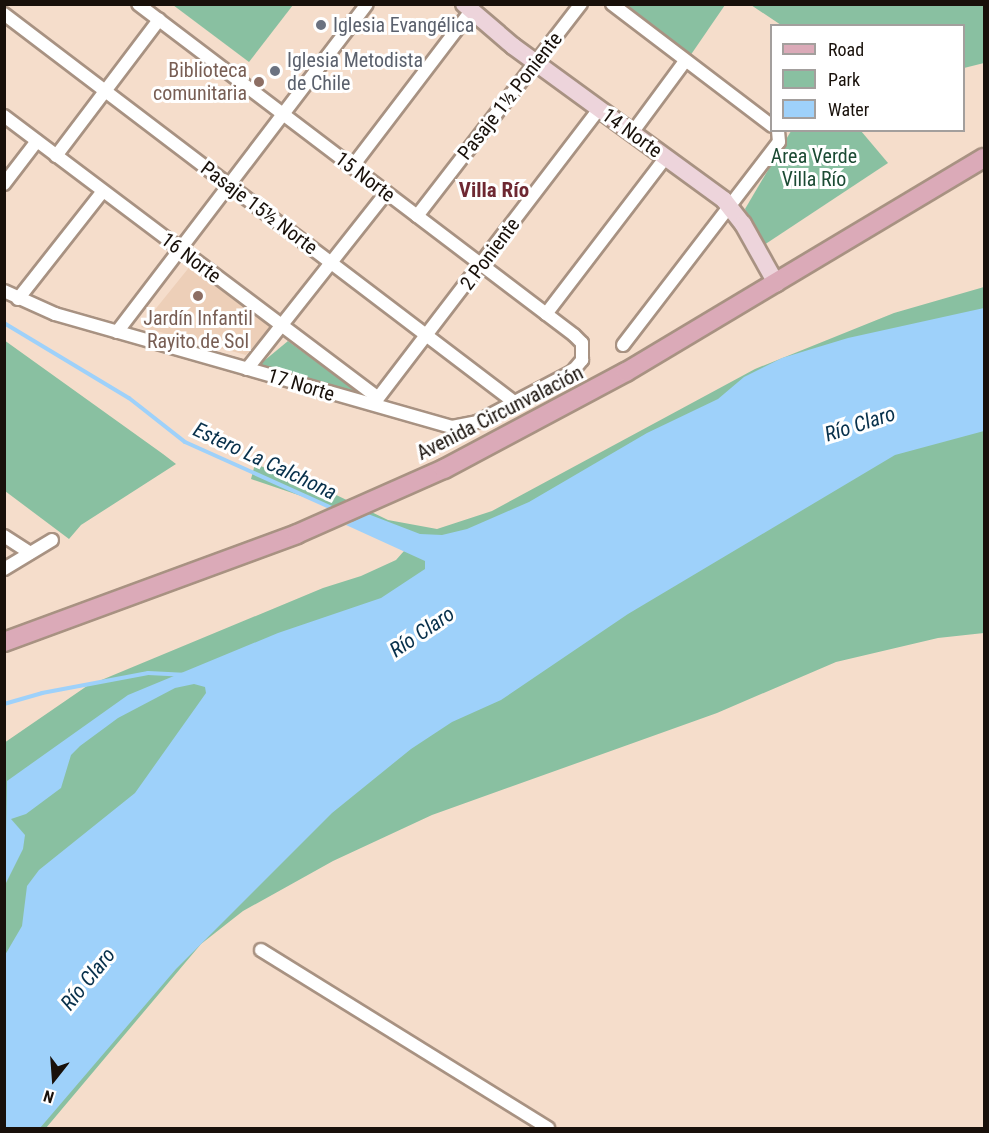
<!DOCTYPE html>
<meta charset="utf-8">
<style>
body{margin:0}
#map{position:relative;width:989px;height:1133px;overflow:hidden;background:#f5ddcb;font-family:"Roboto Condensed",sans-serif}
div>[style]{position:absolute}
.built>*{inset:0;background:#edcfb8}
.green>*{inset:0;background:#89c0a1}
.water>*{inset:0;background:#9ed1fa}
.stream>*{height:4px;margin:-2px;padding:0 2px;transform-origin:2px;border-radius:2px;background:#9ed1fa}
.roads{filter:drop-shadow(2px 0 #a89282) drop-shadow(-2px 0 #a89282) drop-shadow(0 2px #a89282) drop-shadow(0 -2px #a89282)}
.street>*{height:12px;margin:-6px;padding:0 6px;transform-origin:6px;border-radius:6px;background:#fff}
.secondary>*{height:16px;margin:-8px;padding:0 8px;transform-origin:8px;border-radius:8px;background:#edd4db}
.primary>*{height:18px;margin:-9px;padding:0 9px;transform-origin:9px;border-radius:9px;background:#dbaab8}
.dots>*{width:16px;height:16px;translate:-50% -50%;box-sizing:border-box;border:3px solid #fff;border-radius:50%}
span{translate:-50% -50%;white-space:nowrap;text-align:center;line-height:1.15;-webkit-text-stroke:6px #fff;paint-order:stroke}
.worship-label{font-size:20px;color:#5b616d}
.left{translate:0 -50%;text-align:left}
.education-label{font-size:20px;color:#785e54}
.right{translate:-100% -50%;text-align:right}
.street-label{font-size:20px;color:#18100a}
.park-label{font-size:20px;color:#1c4b34}
.neighbourhood-label{font-size:21px;color:#6e2832;font-weight:700}
.water-label{font-size:21px;color:#07304b;font-style:italic}
.frame{position:absolute;inset:0;border:6px solid #18100a;pointer-events:none}
.legend{position:absolute;left:770px;top:24px;width:195px;height:108px;box-sizing:border-box;background:#fff;border:2px solid #a39f9d;margin:0;padding:8px 10px;list-style:none;font-size:18px;color:#18100a}
.legend li{display:flex;align-items:center;gap:12px;height:30px}
.legend b{width:30px;border:2px solid #a39f9d}
.north{position:absolute;left:24px;top:1049px;width:60px;height:60px;-webkit-text-stroke:4px #fff;paint-order:stroke;rotate:197deg;font-size:16px;font-weight:700;line-height:24px;text-align:center;color:#18100a}
.north::after{content:'';display:block;margin:auto;width:21px;height:27px;background:#18100a;clip-path:polygon(50% 0,100% 100%,50% 72%,0 100%)}
</style>
<div id="map">
<div class="built">
<div style="clip-path:polygon(191px 265px,270px 327px,246px 355px,141px 327px)"></div>
</div>
<div class="green">
<div style="clip-path:polygon(173px 5px,293px 5px,249px 62px)"></div>
<div style="clip-path:polygon(616px 5px,725px 5px,690px 56px)"></div>
<div style="clip-path:polygon(751px 5px,984px 5px,984px 63px,964px 68px,964px 26px,781px 25px)"></div>
<div style="clip-path:polygon(791px 131px,861px 131px,888px 163px,764px 245px,745px 209px)"></div>
<div style="clip-path:polygon(984px 287px,984px 633px,938px 638px,836px 662px,717px 713px,432px 815px,333px 861px,243px 911px,201px 944px,46px 1128px,5px 1128px,4px 743px,87px 686px,323px 588px,361px 576px,396px 560px,404px 551px,319px 502px,251px 479px,255px 464px,328px 491px,388px 520px,437px 529px,492px 511px,755px 369px,894px 313px)"></div>
<div style="clip-path:polygon(4px 340px,163px 454px,176px 464px,81px 525px,69px 539px,5px 491px)"></div>
<div style="clip-path:polygon(288px 341px,363px 396px,259px 365px)"></div>
</div>
<div class="water">
<div style="clip-path:polygon(984px 308px,984px 431px,895px 455px,628px 614px,501px 700px,452px 722px,411px 749px,332px 813px,176px 969px,40px 1128px,5px 1128px,5px 955px,22px 926px,27px 886px,39px 870px,135px 793px,206px 693px,205px 687px,194px 684px,175px 688px,118px 718px,80px 746px,71px 755px,61px 788px,26px 814px,11px 819px,25px 835px,23px 849px,5px 885px,7px 781px,128px 695px,278px 633px,381px 598px,425px 569px,425px 561px,346px 525px,368px 514px,420px 534px,442px 535px,467px 529px,529px 502px,647px 433px,718px 399px,744px 377px,782px 358px,848px 338px)"></div>
</div>
<div class="stream">
<div style="left:4px;top:323px;width:146px;rotate:31deg"></div>
<div style="left:129px;top:398px;width:71px;rotate:38.2deg"></div>
<div style="left:185px;top:442px;width:166px;rotate:24.2deg"></div>
<div style="left:4px;top:704px;width:40px;rotate:-16deg"></div>
<div style="left:42px;top:693px;width:108px;rotate:-10.7deg"></div>
<div style="left:148px;top:673px;width:35px;rotate:3deg"></div>
</div>
<div class="roads">
<div class="street">
<div style="left:612px;top:4px;width:201px;rotate:37.3deg"></div>
<div style="left:4px;top:14px;width:641px;rotate:37.26deg"></div>
<div style="left:4px;top:116px;width:468px;rotate:37deg"></div>
<div style="left:378px;top:398px;width:364px;rotate:-52.6deg"></div>
<div style="left:632px;top:133px;width:89px;rotate:-53.6deg"></div>
<div style="left:56px;top:156px;width:171px;rotate:-52.9deg"></div>
<div style="left:352px;top:167px;width:196px;rotate:-52.7deg"></div>
<div style="left:4px;top:184px;width:54px;rotate:-52.5deg"></div>
<div style="left:417px;top:216px;width:268px;rotate:-52.3deg"></div>
<div style="left:4px;top:291px;width:56px;rotate:24.3deg"></div>
<div style="left:55px;top:314px;width:413px;rotate:15.9deg"></div>
<div style="left:452px;top:427px;width:25px;rotate:-11deg"></div>
<div style="left:477px;top:422px;width:107px;rotate:-27.8deg"></div>
<div style="left:572px;top:372px;width:16px;rotate:-50deg"></div>
<div style="left:582px;top:360px;width:17px;rotate:-90deg"></div>
<div style="left:582px;top:343px;width:11px;rotate:-135deg"></div>
<div style="left:574px;top:335px;width:547px;rotate:-142.8deg"></div>
<div style="left:18px;top:299px;width:137px;rotate:-51.8deg"></div>
<div style="left:546px;top:314px;width:198px;rotate:-52.6deg"></div>
<div style="left:117px;top:332px;width:412px;rotate:-52.7deg"></div>
<div style="left:623px;top:345px;width:256px;rotate:-52.5deg"></div>
<div style="left:779px;top:142px;width:12px;rotate:-95deg"></div>
<div style="left:247px;top:369px;width:224px;rotate:-51.7deg"></div>
<div style="left:4px;top:536px;width:31px;rotate:33deg"></div>
<div style="left:4px;top:569px;width:56px;rotate:-31.1deg"></div>
<div style="left:261px;top:950px;width:338px;rotate:31.8deg"></div>
</div>
<div class="secondary">
<div style="left:464px;top:4px;width:65px;rotate:40.6deg"></div>
<div style="left:513px;top:46px;width:261px;rotate:36.1deg"></div>
<div style="left:724px;top:200px;width:31px;rotate:52deg"></div>
<div style="left:743px;top:224px;width:68px;rotate:60.8deg"></div>
</div>
<div class="primary">
<div style="left:4px;top:642px;width:312px;rotate:-20.2deg"></div>
<div style="left:297px;top:534px;width:161px;rotate:-23.9deg"></div>
<div style="left:444px;top:469px;width:206px;rotate:-28.1deg"></div>
<div style="left:626px;top:372px;width:417px;rotate:-30.9deg"></div>
</div>
</div>
<div class="dots">
<div style="left:321px;top:25px;background:#6b7280"></div>
<div style="left:275px;top:71px;background:#6b7280"></div>
<div style="left:259px;top:82px;background:#8d6e63"></div>
<div style="left:198px;top:296px;background:#8d6e63"></div>
</div>
<div class="worship-label">
<span class="left" style="left:333px;top:25px">Iglesia Evangélica</span>
<span class="left" style="left:287px;top:72px">Iglesia Metodista<br>de Chile</span>
</div>
<div class="education-label">
<span class="right" style="left:247px;top:82px">Biblioteca<br>comunitaria</span>
<span style="left:198px;top:330px">Jardín Infantil<br>Rayito de Sol</span>
</div>
<div class="street-label">
<span style="left:510px;top:96px;rotate:-52deg">Pasaje 1½ Poniente</span>
<span style="left:632px;top:133px;rotate:36deg">14 Norte</span>
<span style="left:365px;top:177px;rotate:37deg">15 Norte</span>
<span style="left:259px;top:208px;rotate:37deg">Pasaje 15½ Norte</span>
<span style="left:490px;top:254px;rotate:-53deg">2 Poniente</span>
<span style="left:191px;top:258px;rotate:37deg">16 Norte</span>
<span style="left:301px;top:385px;rotate:17deg">17 Norte</span>
<span style="left:500px;top:413px;rotate:-27deg">Avenida Circunvalación</span>
</div>
<div class="park-label">
<span style="left:814px;top:168px">Area Verde<br>Villa Río</span>
</div>
<div class="neighbourhood-label">
<span style="left:494px;top:190px">Villa Río</span>
</div>
<div class="water-label">
<span style="left:860px;top:424px;rotate:-18deg">Río Claro</span>
<span style="left:265px;top:461px;rotate:25deg">Estero La Calchona</span>
<span style="left:422px;top:632px;rotate:-34deg">Río Claro</span>
<span style="left:88px;top:979px;rotate:-51deg">Río Claro</span>
</div>
<div class="frame"></div>
<ul class="legend">
<li><b style="height:8px;background:#dbaab8"></b>Road</li>
<li><b style="height:16px;background:#89c0a1"></b>Park</li>
<li><b style="height:16px;background:#9ed1fa"></b>Water</li>
</ul>
<div class="north">N</div>
</div>
